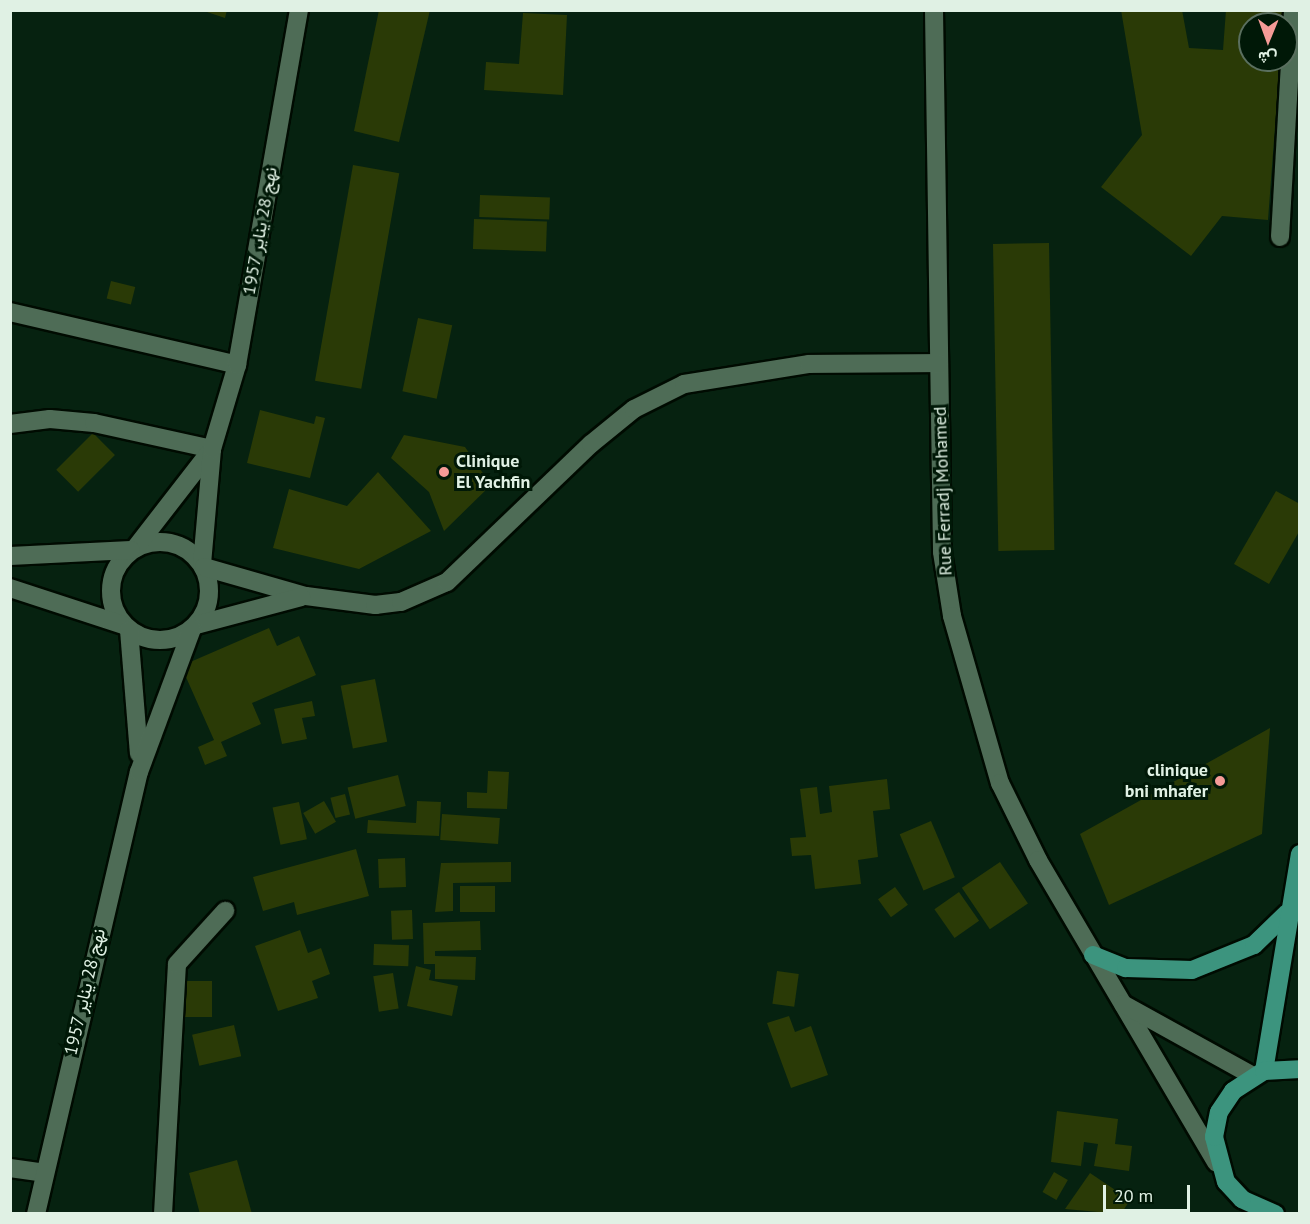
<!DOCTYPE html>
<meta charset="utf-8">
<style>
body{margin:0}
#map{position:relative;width:1310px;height:1224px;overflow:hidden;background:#062210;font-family:"PT Sans",Vazirmatn,sans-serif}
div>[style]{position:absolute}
.building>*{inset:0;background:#2a3a06;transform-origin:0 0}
.roads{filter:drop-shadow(2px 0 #000b01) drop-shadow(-2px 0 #000b01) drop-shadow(0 2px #000b01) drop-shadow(0 -2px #000b01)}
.minor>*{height:18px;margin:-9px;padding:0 9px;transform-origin:9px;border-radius:9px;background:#4e6c56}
.minor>.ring{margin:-9px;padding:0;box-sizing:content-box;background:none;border:18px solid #4e6c56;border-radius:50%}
.major>*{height:18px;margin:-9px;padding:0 9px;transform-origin:9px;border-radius:9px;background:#3c947e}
.dots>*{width:16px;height:16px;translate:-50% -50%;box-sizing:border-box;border:3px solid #001807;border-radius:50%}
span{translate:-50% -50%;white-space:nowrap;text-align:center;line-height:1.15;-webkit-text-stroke:6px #001807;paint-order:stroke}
.street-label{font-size:18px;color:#e0f1e4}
.poi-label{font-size:18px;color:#e0f1e4;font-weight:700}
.left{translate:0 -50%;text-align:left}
.right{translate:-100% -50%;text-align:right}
.frame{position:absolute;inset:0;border:12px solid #e0f1e4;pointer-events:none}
.north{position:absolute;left:1238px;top:12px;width:60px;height:60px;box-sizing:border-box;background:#001807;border:2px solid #5a6f5f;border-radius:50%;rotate:181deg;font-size:16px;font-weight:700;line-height:24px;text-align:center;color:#e0f1e4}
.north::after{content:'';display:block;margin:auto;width:21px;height:27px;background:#f59b97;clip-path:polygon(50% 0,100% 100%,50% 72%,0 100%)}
.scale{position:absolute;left:1103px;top:1185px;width:87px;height:27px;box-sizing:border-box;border:3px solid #e0f1e4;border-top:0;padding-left:8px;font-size:18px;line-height:21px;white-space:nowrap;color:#e0f1e4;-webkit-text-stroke:4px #001807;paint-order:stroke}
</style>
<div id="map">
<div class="building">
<div style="clip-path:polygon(201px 10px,227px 10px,225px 18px)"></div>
<div style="clip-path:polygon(379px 10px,430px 10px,399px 142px,354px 131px)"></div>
<div style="clip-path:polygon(1121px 10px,1182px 10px,1189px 48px,1223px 50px,1226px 10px,1284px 10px,1283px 24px,1250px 24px,1250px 60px,1280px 60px,1268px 220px,1222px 216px,1191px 256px,1101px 187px,1142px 135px)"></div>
<div style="clip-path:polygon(523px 13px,567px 15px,563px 95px,484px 90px,486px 62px,519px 64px)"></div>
<div style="left:353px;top:165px;width:47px;height:219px;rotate:10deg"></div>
<div style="left:480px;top:195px;width:70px;height:22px;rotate:2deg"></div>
<div style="left:474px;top:219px;width:73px;height:30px;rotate:2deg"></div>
<div style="left:1049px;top:243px;width:307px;height:56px;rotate:89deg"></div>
<div style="left:111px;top:281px;width:25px;height:18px;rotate:14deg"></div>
<div style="left:418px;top:318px;width:35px;height:75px;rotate:12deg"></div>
<div style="clip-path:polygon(260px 410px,314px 424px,316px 416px,325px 418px,310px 478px,247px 463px)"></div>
<div style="left:93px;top:433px;width:31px;height:52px;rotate:45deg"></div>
<div style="clip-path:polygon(404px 435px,465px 447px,491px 485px,444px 531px,429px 492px,391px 458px)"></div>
<div style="clip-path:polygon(378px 472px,431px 531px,359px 569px,273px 548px,289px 489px,347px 506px)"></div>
<div style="clip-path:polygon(1276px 491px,1300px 504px,1300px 530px,1269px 584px,1234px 564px)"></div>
<div style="clip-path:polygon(269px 628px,277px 646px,299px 636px,316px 675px,252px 703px,261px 724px,221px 742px,227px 756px,205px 765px,198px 747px,214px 740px,181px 666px)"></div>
<div style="left:375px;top:679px;width:64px;height:35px;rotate:79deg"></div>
<div style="clip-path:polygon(312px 701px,315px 716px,302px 718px,307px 739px,282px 744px,274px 709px)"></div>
<div style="clip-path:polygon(1270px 728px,1262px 834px,1109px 905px,1080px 834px)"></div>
<div style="clip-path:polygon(488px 771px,509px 772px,507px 809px,467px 808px,467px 792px,487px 793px)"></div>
<div style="left:398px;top:775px;width:32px;height:52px;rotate:76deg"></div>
<div style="clip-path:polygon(887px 779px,890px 809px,873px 811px,878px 857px,858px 860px,861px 884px,815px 889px,811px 855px,792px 856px,790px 838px,806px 837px,800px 789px,817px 787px,820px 814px,832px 812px,829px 786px)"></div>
<div style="left:345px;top:794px;width:21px;height:15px;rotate:76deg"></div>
<div style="left:324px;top:801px;width:24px;height:24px;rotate:60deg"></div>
<div style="clip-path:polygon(417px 801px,441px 802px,439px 836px,367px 833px,368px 820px,416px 823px)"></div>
<div style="left:299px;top:802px;width:38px;height:27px;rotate:78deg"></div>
<div style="left:442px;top:814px;width:58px;height:26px;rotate:4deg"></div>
<div style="left:931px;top:821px;width:61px;height:34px;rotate:67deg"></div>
<div style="clip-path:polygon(356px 849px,369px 896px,297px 915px,294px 902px,263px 911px,253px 877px)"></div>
<div style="left:405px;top:858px;width:29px;height:27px;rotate:88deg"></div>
<div style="clip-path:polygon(511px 862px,511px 882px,453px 883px,453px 911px,435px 912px,441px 863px)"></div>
<div style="left:1000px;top:862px;width:50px;height:46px;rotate:56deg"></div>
<div style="left:460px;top:886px;width:35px;height:26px"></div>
<div style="left:895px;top:887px;width:22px;height:21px;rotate:54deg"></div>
<div style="left:959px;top:892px;width:35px;height:30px;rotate:55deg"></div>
<div style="left:412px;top:910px;width:29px;height:21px;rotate:88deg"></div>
<div style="clip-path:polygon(480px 921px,481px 950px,435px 951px,435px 956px,476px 957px,475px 980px,435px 979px,435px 964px,424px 964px,423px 923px)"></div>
<div style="clip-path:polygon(300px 930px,308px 953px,321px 948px,330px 974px,312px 981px,318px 998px,278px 1011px,255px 946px)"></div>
<div style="left:374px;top:944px;width:35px;height:21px;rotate:2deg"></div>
<div style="clip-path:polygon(416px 966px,431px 970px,429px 980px,458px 986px,452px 1016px,407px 1006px)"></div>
<div style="left:777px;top:971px;width:22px;height:33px;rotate:8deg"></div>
<div style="left:393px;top:973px;width:36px;height:20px;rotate:81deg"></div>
<div style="left:180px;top:981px;width:32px;height:36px"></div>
<div style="clip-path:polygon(789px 1016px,795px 1032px,811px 1026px,828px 1075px,791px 1088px,767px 1023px)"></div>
<div style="left:234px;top:1025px;width:32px;height:43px;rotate:77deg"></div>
<div style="clip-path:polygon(1057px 1111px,1118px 1119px,1115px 1144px,1132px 1146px,1129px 1171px,1094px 1166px,1098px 1144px,1084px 1142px,1081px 1166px,1051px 1162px)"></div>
<div style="clip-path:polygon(237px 1160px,252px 1214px,200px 1214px,189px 1173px)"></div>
<div style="left:1054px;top:1172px;width:16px;height:23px;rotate:30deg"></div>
<div style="clip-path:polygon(1090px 1173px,1130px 1200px,1121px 1214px,1065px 1209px)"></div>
</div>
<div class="roads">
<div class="minor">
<div style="left:934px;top:10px;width:542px;rotate:89.15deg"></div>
<div style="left:942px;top:552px;width:65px;rotate:81.1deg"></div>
<div style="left:952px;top:616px;width:174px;rotate:74deg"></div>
<div style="left:1000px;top:783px;width:86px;rotate:63.7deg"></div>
<div style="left:1038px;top:860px;width:351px;rotate:59.5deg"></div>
<div style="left:1280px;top:237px;width:227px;rotate:-86.7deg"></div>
<div style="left:10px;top:312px;width:233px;rotate:13.1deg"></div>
<div style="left:10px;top:424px;width:40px;rotate:-7.1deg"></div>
<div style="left:50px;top:419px;width:44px;rotate:5.2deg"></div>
<div style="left:94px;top:423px;width:121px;rotate:12.4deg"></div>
<div class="ring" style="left:111px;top:542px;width:80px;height:80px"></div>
<div style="left:136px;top:547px;width:124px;rotate:-52.2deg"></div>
<div style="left:10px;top:556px;width:121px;rotate:-2.8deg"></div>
<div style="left:202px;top:564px;width:115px;rotate:-85deg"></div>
<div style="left:212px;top:449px;width:88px;rotate:-73.4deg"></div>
<div style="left:237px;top:365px;width:360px;rotate:-80.1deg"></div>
<div style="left:204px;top:567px;width:106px;rotate:15.9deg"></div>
<div style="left:306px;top:596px;width:70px;rotate:7.4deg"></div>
<div style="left:375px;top:605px;width:26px;rotate:-7deg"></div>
<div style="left:401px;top:602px;width:50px;rotate:-23.5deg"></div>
<div style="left:447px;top:582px;width:199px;rotate:-43.8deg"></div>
<div style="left:591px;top:444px;width:55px;rotate:-39.1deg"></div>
<div style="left:634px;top:409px;width:56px;rotate:-26.6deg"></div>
<div style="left:684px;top:384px;width:127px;rotate:-9.1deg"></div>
<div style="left:809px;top:364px;width:130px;rotate:-0.4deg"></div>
<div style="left:10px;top:588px;width:119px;rotate:18.1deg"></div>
<div style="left:196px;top:625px;width:109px;rotate:-14.9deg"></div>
<div style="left:129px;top:630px;width:124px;rotate:85.4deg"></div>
<div style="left:1123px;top:1004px;width:149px;rotate:29deg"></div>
<div style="left:10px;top:1168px;width:34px;rotate:8deg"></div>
<div style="left:36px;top:1214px;width:454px;rotate:-76.9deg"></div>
<div style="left:139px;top:772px;width:153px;rotate:-69.7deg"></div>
<div style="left:163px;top:1214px;width:250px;rotate:-86.8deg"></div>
<div style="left:177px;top:964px;width:72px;rotate:-47.8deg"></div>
</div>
<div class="major">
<div style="left:1093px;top:955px;width:35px;rotate:22deg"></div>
<div style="left:1126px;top:968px;width:66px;rotate:1.7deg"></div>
<div style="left:1192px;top:970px;width:67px;rotate:-22deg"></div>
<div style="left:1254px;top:945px;width:46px;rotate:-44.1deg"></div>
<div style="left:1264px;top:1071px;width:220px;rotate:-80.6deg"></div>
<div style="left:1275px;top:1214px;width:36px;rotate:-156deg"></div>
<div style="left:1242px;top:1199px;width:23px;rotate:-133deg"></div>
<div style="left:1226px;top:1182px;width:47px;rotate:-104.9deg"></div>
<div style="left:1214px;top:1137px;width:25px;rotate:-79deg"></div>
<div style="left:1219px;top:1112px;width:25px;rotate:-56deg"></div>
<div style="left:1233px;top:1091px;width:37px;rotate:-33deg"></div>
<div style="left:1264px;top:1071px;width:36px;rotate:-3deg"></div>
</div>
</div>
<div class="dots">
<div style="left:444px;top:472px;background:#f59b97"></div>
<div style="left:1220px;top:781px;background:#f59b97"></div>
</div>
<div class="street-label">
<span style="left:260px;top:231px;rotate:-80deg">نهج 28 يناير 1957</span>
<span style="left:943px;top:491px;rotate:-92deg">Rue Ferradj Mohamed</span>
<span style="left:85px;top:992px;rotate:-77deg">نهج 28 يناير 1957</span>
</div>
<div class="poi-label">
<span class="left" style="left:456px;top:472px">Clinique<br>El Yachfin</span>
<span class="right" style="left:1208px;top:781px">clinique<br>bni mhafer</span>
</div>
<div class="frame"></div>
<div class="north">ش</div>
<div class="scale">20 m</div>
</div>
